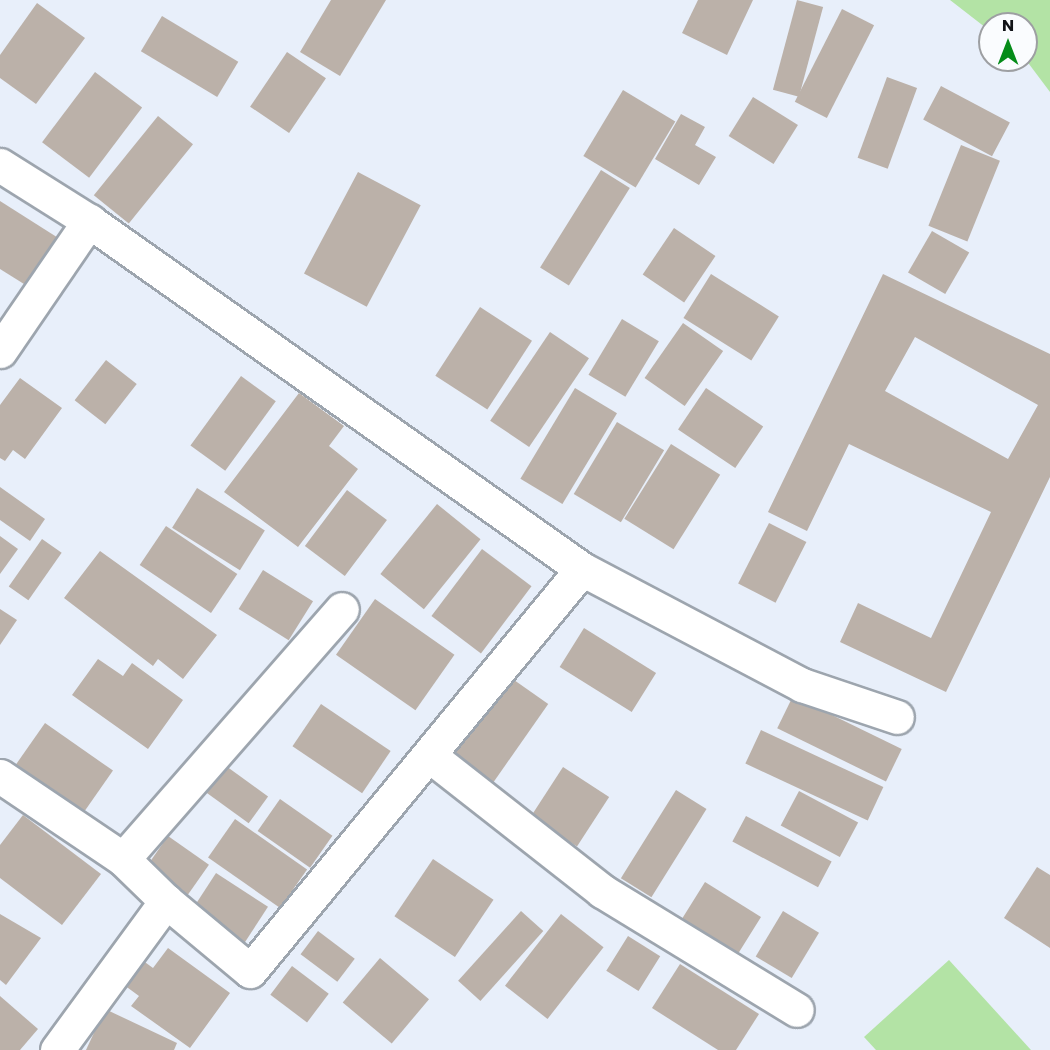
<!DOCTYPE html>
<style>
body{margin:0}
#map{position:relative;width:1050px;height:1050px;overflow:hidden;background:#e8effa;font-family:Poppins,sans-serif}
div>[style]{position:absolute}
.green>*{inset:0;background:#b3e3a5}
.building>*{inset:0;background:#bbb1a9;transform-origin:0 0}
.roads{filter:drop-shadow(2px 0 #9da5ae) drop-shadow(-2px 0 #9da5ae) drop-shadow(0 2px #9da5ae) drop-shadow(0 -2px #9da5ae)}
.minor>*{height:33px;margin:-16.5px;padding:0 16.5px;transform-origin:16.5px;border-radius:16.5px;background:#fff}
span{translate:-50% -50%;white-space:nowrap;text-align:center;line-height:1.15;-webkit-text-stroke:4.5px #fafcfe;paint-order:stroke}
.north{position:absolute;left:978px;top:12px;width:60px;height:60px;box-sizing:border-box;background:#fafcfe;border:2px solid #9d9fa2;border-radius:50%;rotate:0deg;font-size:16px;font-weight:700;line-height:24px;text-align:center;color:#111317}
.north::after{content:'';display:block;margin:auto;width:21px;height:27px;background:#058c19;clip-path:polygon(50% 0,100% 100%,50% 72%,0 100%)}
</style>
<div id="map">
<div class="green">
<div style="clip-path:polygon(950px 0,1050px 0,1050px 92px,1026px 60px,1026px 24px,990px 24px,990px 31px)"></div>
<div style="clip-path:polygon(949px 960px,1031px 1050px,876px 1050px,864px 1037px)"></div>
</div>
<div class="building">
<div style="clip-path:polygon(331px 0,386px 0,340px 76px,300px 52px)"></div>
<div style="clip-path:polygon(698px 0,753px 0,727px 55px,682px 33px)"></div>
<div style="left:797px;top:0;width:27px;height:93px;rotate:15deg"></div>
<div style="clip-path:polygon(37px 3px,85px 38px,36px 104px,0 78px,0 55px)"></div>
<div style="left:842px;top:9px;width:36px;height:104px;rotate:27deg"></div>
<div style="left:162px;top:16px;width:89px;height:41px;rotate:31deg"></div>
<div style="left:287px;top:52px;width:47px;height:66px;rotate:34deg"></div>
<div style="left:95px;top:72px;width:59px;height:88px;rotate:37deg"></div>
<div style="left:887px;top:77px;width:32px;height:86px;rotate:20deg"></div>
<div style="left:941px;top:86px;width:78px;height:38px;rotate:28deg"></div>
<div style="left:623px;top:90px;width:61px;height:77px;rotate:31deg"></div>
<div style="left:753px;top:97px;width:53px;height:46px;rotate:32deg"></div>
<div style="clip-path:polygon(681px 114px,705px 127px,695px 145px,716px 157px,699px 185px,655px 159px)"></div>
<div style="left:158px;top:116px;width:45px;height:102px;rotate:39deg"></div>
<div style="left:961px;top:145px;width:42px;height:87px;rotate:22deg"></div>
<div style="left:601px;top:170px;width:34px;height:115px;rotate:32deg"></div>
<div style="left:358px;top:172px;width:71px;height:115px;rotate:28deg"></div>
<div style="clip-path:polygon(0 201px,63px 241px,32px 289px,0 269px)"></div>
<div style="left:674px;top:228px;width:50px;height:56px;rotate:34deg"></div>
<div style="left:932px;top:231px;width:43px;height:48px;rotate:30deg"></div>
<div style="left:711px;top:274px;width:80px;height:52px;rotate:32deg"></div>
<div style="clip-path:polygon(evenodd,883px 274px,1050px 354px,1050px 477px,946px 692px,840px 642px,858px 603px,931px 638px,991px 512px,849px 444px,807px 531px,768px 512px,883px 274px,915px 337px,1038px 405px,1008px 459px,885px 391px,915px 337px)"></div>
<div style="left:480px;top:307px;width:62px;height:82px;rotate:33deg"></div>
<div style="left:622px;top:319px;width:43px;height:65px;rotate:31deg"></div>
<div style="left:683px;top:323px;width:49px;height:67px;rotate:35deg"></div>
<div style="left:550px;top:332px;width:47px;height:107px;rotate:34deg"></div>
<div style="left:106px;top:360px;width:39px;height:51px;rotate:38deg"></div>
<div style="left:241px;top:376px;width:43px;height:86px;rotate:36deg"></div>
<div style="clip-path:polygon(20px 378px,62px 408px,25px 459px,13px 450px,5px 461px,0 458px,0 405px)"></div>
<div style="left:575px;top:388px;width:49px;height:106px;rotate:31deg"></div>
<div style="left:706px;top:388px;width:69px;height:50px;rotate:34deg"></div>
<div style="clip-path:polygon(299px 393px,344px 426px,329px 446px,358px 469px,298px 547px,224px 492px)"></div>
<div style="left:617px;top:422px;width:55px;height:84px;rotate:31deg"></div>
<div style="left:671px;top:444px;width:58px;height:88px;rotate:32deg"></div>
<div style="clip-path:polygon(0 487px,45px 519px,30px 541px,0 520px)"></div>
<div style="left:197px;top:488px;width:80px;height:47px;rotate:32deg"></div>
<div style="left:347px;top:490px;width:50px;height:70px;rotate:37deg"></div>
<div style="left:437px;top:504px;width:56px;height:90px;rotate:39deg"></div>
<div style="left:769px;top:523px;width:42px;height:68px;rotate:27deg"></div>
<div style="left:166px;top:526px;width:86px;height:47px;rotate:34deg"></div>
<div style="clip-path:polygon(0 536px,18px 549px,0 574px)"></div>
<div style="left:42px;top:539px;width:24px;height:58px;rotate:35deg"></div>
<div style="left:482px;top:549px;width:62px;height:84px;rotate:37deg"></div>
<div style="clip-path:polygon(100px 551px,217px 635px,183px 679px,158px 659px,153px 666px,64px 598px)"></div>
<div style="left:263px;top:570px;width:59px;height:46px;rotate:32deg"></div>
<div style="left:375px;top:599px;width:97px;height:68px;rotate:35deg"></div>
<div style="clip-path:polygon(0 609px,17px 620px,0 645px)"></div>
<div style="left:584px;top:628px;width:85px;height:46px;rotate:32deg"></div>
<div style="clip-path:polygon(98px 659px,123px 676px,132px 663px,183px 700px,148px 749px,72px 695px)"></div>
<div style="left:504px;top:673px;width:54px;height:98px;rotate:35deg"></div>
<div style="left:793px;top:696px;width:121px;height:36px;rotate:26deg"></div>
<div style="left:321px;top:704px;width:84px;height:51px;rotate:34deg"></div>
<div style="left:45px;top:723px;width:83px;height:60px;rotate:35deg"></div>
<div style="left:761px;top:730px;width:135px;height:37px;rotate:25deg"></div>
<div style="left:226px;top:766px;width:52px;height:33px;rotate:36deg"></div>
<div style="left:563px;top:767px;width:55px;height:59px;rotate:33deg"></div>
<div style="left:676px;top:790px;width:36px;height:104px;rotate:32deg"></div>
<div style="left:799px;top:791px;width:67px;height:39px;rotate:28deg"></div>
<div style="left:280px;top:799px;width:64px;height:39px;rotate:35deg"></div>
<div style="clip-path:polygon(23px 815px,101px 874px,62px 925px,0 878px,0 845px)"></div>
<div style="left:746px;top:816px;width:97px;height:29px;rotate:28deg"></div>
<div style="left:235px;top:819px;width:88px;height:47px;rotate:35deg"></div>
<div style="left:168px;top:836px;width:50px;height:46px;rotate:35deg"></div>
<div style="left:433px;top:859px;width:73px;height:69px;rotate:34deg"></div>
<div style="clip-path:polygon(1037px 867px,1050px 875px,1050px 948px,1004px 918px)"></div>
<div style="left:216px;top:873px;width:62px;height:46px;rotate:33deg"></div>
<div style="left:705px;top:882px;width:66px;height:56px;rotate:32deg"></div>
<div style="left:521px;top:911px;width:30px;height:94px;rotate:42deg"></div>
<div style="left:783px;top:911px;width:42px;height:53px;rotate:31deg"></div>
<div style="clip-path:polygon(0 914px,41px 938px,6px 985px,0 980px)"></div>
<div style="left:561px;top:914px;width:54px;height:91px;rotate:38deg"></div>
<div style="left:318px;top:931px;width:46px;height:29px;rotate:37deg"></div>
<div style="left:628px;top:936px;width:38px;height:41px;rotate:32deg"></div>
<div style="clip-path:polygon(168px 948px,230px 993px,190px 1048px,131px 1006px,139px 996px,124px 985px,142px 960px,153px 968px)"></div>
<div style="left:380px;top:958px;width:64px;height:58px;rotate:40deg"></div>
<div style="clip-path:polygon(680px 964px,759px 1014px,736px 1050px,718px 1050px,652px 1008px)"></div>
<div style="left:292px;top:966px;width:46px;height:36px;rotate:37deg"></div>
<div style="clip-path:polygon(0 996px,38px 1029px,20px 1050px,0 1050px)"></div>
<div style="clip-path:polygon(105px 1009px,177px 1043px,174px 1050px,86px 1050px)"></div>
</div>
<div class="roads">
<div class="minor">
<div style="left:0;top:165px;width:105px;rotate:32.2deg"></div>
<div style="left:89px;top:221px;width:603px;rotate:35.22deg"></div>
<div style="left:582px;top:569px;width:249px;rotate:27.8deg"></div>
<div style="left:802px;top:685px;width:100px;rotate:18.6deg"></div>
<div style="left:0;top:351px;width:158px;rotate:-55.6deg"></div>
<div style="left:430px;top:756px;width:219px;rotate:38.1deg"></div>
<div style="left:602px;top:891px;width:228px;rotate:31.4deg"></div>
<div style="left:0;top:776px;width:148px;rotate:34deg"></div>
<div style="left:166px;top:901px;width:60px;rotate:-135.7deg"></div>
<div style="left:123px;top:859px;width:332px;rotate:-48.8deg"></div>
<div style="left:57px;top:1050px;width:185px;rotate:-53.8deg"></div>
<div style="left:166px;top:901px;width:109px;rotate:39.8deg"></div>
<div style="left:250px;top:971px;width:521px;rotate:-50.45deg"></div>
</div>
</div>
<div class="north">N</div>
</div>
